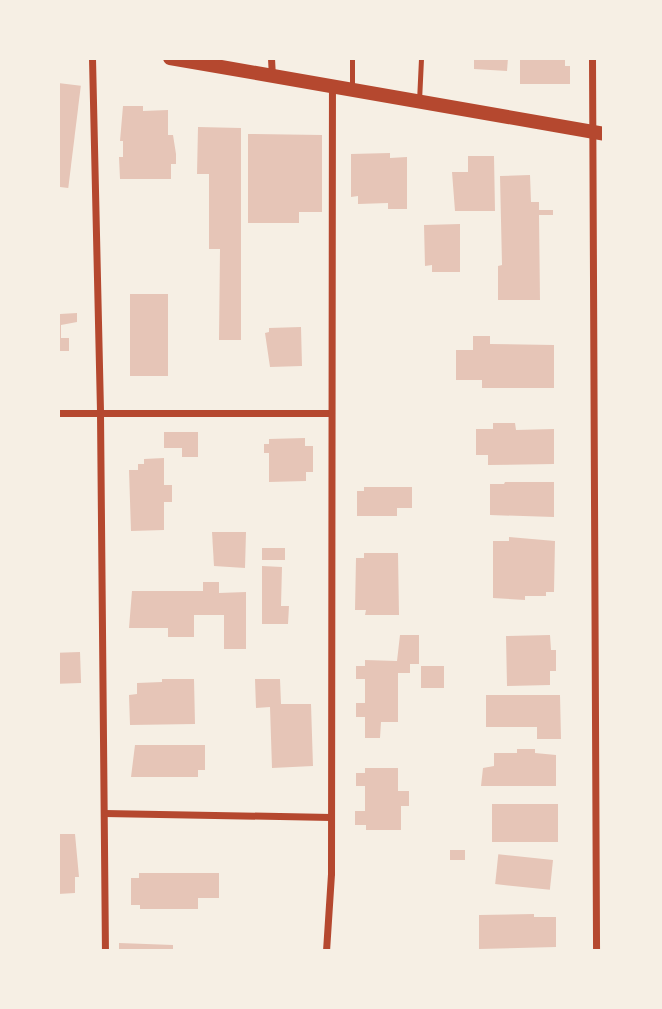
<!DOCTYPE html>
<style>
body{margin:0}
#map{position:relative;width:662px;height:1009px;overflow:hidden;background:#f6efe4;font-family:Raleway,sans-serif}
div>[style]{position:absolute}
.building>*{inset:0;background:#e6c5b7;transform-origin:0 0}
.service>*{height:5px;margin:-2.5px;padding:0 2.5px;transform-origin:2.5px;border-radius:2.5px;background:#b5482f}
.minor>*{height:7px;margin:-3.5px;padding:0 3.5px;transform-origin:3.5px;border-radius:3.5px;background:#b5482f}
.secondary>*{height:14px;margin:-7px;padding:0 7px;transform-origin:7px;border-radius:7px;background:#b5482f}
span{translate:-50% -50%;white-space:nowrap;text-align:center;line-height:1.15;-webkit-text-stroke:5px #f6efe4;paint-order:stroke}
.frame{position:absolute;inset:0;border:60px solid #f6efe4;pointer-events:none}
</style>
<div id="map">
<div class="building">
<div style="clip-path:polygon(474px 58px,508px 58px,507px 71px,474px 69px)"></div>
<div style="clip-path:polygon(520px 58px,565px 58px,565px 66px,570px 66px,570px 84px,520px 84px)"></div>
<div style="left:58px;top:83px;width:23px;height:103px;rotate:7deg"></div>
<div style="clip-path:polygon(123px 106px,143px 106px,143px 111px,168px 110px,168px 135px,173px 135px,176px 154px,176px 164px,171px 164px,171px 179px,120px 179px,119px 157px,123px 157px,123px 141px,120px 141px)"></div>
<div style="clip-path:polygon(198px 127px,241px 128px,241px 340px,219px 340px,220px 249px,209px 249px,209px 174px,197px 174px)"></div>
<div style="clip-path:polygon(248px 134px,322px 135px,322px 212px,299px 212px,299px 223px,248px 223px)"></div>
<div style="clip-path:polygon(390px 153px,390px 158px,407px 157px,407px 209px,388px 209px,388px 203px,358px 204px,358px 196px,351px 197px,351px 154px)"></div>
<div style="clip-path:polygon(468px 156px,494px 156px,495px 211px,455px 211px,452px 172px,468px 172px)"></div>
<div style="clip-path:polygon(530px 175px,531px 202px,539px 202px,539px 210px,553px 210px,553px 215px,539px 215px,540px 300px,498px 300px,498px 266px,502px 265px,500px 176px)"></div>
<div style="clip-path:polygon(460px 224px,460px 272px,432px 272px,432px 265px,425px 266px,424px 225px)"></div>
<div style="left:168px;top:294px;width:82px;height:38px;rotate:90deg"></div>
<div style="clip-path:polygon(58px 295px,60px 314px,77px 313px,77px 322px,61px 325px,61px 338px,69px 338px,69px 351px,58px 351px)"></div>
<div style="clip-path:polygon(301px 327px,302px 366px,270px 367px,265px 333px,269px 332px,269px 328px)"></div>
<div style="clip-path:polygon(473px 336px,490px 336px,490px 344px,554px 345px,554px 388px,482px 388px,482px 380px,456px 380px,456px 350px,473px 350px)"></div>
<div style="clip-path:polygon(493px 423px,515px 423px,516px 430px,554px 429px,554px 464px,488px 465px,488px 455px,476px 455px,476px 429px,493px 429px)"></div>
<div style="clip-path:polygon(164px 432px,198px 432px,198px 457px,182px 457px,182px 448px,164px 448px)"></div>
<div style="clip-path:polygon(305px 438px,305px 446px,313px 446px,313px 472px,306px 472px,306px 481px,269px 482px,269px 453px,264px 453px,264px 444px,269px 444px,269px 439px)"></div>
<div style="clip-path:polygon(164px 458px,164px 485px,172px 485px,172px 502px,164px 502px,164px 530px,131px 531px,129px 470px,138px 470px,138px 464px,144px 464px,144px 459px)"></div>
<div style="clip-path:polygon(505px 482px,554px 482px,554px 517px,490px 515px,490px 484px,504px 484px)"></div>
<div style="clip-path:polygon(364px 487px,412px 487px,412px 508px,397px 508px,397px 516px,357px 516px,357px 491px,364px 491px)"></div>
<div style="clip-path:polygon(212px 532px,246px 532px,245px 568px,214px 566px)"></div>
<div style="clip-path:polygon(509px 537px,555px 541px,554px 592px,546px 592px,546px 596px,525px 596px,525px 600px,493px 598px,493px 541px,509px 541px)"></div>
<div style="left:262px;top:548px;width:23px;height:12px"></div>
<div style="clip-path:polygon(364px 553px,398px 553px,399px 615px,365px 615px,366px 610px,355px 610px,356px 558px,364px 558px)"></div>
<div style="clip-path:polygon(262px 566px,282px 567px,281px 606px,289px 606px,288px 624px,262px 624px)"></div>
<div style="clip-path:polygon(203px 582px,219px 582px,219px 593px,246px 592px,246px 649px,224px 649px,224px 615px,194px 615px,194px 637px,168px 637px,168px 628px,129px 628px,132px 591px,203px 591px)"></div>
<div style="clip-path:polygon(400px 635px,419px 635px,419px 664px,410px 664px,410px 673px,398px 673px,398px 722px,381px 722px,380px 738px,365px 738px,365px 717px,356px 717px,356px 703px,365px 703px,365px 679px,356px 679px,356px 666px,365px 666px,365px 660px,397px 661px)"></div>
<div style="clip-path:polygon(550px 635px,551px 650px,556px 650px,556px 671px,550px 671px,550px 685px,507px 686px,506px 636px)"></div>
<div style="left:80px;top:652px;width:31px;height:22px;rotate:88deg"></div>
<div style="left:421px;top:666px;width:23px;height:22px"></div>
<div style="clip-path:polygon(162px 679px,194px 679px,195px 724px,130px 725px,129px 695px,137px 694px,137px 683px,162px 682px)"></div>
<div style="clip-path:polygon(255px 679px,280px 679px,281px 704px,311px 704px,313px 766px,272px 768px,270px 707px,256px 708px)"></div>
<div style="clip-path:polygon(486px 695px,560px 695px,561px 739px,537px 739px,537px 727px,486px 727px)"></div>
<div style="clip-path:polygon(135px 745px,205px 745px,205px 770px,198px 770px,198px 777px,131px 777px)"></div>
<div style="clip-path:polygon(517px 749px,535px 749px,535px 753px,556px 755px,556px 786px,481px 786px,483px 768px,494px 766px,494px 753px,517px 753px)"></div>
<div style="clip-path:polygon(365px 768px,398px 768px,398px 791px,409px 791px,409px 806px,401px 806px,401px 830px,366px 830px,366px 825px,355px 825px,355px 811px,365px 811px,365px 786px,356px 786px,356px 773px,365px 773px)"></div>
<div style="left:492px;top:804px;width:66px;height:38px"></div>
<div style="clip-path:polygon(58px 834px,75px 834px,79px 877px,75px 877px,75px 893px,58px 894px)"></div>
<div style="left:450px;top:850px;width:15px;height:10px"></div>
<div style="left:553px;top:860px;width:30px;height:55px;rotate:96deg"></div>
<div style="clip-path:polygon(139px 873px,219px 873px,219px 898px,198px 898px,198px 909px,140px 909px,140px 905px,131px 905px,131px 878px,139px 878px)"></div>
<div style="clip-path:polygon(534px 914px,534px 917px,556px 917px,556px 947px,479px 949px,479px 915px)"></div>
<div style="clip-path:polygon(119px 943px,173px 945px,173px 951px,119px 951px)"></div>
</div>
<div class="service">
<div style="left:352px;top:58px;width:32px;rotate:90deg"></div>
<div style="left:419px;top:101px;width:43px;rotate:-87.3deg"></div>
</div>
<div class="minor">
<div style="left:92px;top:58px;width:356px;rotate:88.7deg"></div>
<div style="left:100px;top:414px;width:537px;rotate:89.47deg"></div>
<div style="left:271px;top:58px;width:18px;rotate:87deg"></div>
<div style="left:592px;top:58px;width:893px;rotate:89.74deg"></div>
<div style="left:58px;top:413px;width:273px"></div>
<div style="left:104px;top:813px;width:227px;rotate:1deg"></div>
<div style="left:326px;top:951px;width:78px;rotate:-86.3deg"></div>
<div style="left:331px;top:873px;width:787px;rotate:-89.93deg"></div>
</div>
<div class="secondary">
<div style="left:170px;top:58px;width:441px;rotate:9.9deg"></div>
</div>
<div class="frame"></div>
</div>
